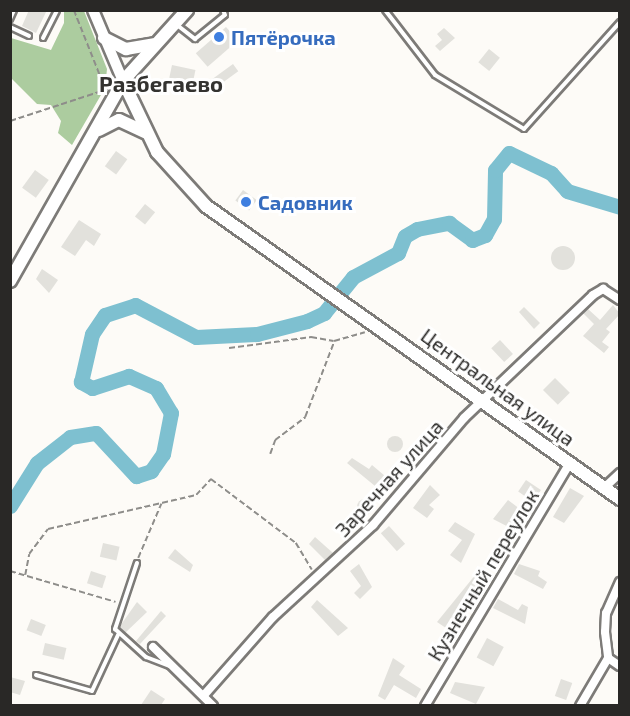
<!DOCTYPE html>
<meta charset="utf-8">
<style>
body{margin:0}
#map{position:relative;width:630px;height:716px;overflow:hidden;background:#fdfbf7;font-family:"Exo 2",sans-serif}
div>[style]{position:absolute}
.forest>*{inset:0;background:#accc9f}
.river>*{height:15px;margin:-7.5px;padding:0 7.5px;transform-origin:7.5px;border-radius:7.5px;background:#7ec0d0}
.building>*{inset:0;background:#e2e1dc;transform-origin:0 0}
.round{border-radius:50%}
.path>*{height:1.5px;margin-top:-0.75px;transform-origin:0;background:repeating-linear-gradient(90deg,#8e8d8a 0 6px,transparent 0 9px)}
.roads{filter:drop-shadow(2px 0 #7d7b78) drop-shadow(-2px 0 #7d7b78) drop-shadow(0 2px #7d7b78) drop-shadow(0 -2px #7d7b78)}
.service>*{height:4px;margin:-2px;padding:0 2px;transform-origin:2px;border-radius:2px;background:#fff}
.minor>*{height:8px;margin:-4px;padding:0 4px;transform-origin:4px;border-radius:4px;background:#fff}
.tertiary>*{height:10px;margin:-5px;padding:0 5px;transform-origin:5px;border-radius:5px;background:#fff}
.secondary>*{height:12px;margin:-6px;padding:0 6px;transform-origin:6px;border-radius:6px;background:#fff}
.dots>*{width:16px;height:16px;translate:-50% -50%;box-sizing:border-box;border:3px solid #fff;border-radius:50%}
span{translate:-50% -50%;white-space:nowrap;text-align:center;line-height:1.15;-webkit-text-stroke:6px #fff;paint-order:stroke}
.shop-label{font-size:20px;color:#366cbe;font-weight:700}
.left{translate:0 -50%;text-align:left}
.street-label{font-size:20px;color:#292826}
.quarter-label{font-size:22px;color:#343330;font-weight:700}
.frame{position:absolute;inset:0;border:12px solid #292826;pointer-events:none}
</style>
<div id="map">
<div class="forest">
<div style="clip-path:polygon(64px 11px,84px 11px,107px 69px,105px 88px,72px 145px,58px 133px,61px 121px,51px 105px,37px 104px,11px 78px,11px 38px,51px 50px,64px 23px)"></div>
</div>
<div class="river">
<div style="left:10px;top:506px;width:51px;rotate:-57.9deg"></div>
<div style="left:37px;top:463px;width:42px;rotate:-38.2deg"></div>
<div style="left:70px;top:437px;width:26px;rotate:-9deg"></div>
<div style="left:96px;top:433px;width:59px;rotate:47.1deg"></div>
<div style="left:136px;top:476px;width:16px;rotate:-18deg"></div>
<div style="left:151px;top:471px;width:21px;rotate:-55deg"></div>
<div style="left:163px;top:454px;width:42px;rotate:-79deg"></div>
<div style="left:171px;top:413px;width:29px;rotate:-121deg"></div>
<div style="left:156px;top:388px;width:30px;rotate:-156deg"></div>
<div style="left:129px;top:376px;width:39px;rotate:162deg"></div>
<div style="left:92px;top:388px;width:13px;rotate:-151deg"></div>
<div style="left:81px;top:382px;width:49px;rotate:-77.1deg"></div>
<div style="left:92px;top:334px;width:23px;rotate:-56deg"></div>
<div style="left:105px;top:315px;width:32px;rotate:-18deg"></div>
<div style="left:135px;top:305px;width:69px;rotate:27.7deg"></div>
<div style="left:196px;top:337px;width:61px;rotate:-2.8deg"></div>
<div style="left:257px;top:334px;width:52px;rotate:-14.6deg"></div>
<div style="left:307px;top:321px;width:19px;rotate:-25deg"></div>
<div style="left:324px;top:313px;width:46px;rotate:-51.1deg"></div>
<div style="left:353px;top:277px;width:51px;rotate:-28.1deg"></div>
<div style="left:398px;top:253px;width:18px;rotate:-68deg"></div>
<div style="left:405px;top:236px;width:14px;rotate:-30deg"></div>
<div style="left:417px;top:229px;width:33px;rotate:-11deg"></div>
<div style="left:449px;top:223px;width:29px;rotate:36deg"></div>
<div style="left:472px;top:240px;width:14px;rotate:-21deg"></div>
<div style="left:485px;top:235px;width:18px;rotate:-61deg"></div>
<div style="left:494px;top:219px;width:49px;rotate:-88.8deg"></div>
<div style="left:495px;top:170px;width:22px;rotate:-51deg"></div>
<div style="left:509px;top:153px;width:47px;rotate:25.5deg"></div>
<div style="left:551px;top:173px;width:24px;rotate:48deg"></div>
<div style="left:567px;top:191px;width:55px;rotate:16.8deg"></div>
</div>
<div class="building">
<div style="clip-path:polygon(29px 10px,47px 10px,36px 33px,22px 26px)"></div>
<div style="left:226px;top:27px;width:18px;height:40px;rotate:49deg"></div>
<div style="clip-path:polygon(444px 28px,455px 38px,440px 51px,435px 46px,442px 40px,437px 34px)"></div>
<div style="left:489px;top:49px;width:14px;height:17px;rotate:39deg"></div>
<div style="left:233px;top:64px;width:9px;height:31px;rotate:54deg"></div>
<div style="left:172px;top:65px;width:24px;height:13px;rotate:12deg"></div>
<div style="left:116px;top:151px;width:14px;height:19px;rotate:36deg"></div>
<div style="left:35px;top:170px;width:17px;height:22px;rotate:36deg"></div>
<div style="left:243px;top:190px;width:17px;height:13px;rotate:36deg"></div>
<div style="left:145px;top:204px;width:13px;height:16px;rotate:39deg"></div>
<div style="clip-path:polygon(79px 220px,101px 234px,94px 246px,86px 240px,75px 256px,61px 247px)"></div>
<div class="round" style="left:551px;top:246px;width:24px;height:24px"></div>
<div style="clip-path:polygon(42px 269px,58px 280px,49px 293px,36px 279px)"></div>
<div style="clip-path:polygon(613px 305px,620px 314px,606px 329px,610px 332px,602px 342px,609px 347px,604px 353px,583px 336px,594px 324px,583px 313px,588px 309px,600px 320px)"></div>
<div style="clip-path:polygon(524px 307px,540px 323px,534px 329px,519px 312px)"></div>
<div style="left:500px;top:340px;width:19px;height:12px;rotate:47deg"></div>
<div style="left:555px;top:378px;width:21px;height:17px;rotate:45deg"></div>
<div class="round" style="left:387px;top:436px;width:16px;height:16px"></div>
<div style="clip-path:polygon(352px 458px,369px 469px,372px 465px,385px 476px,375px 486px,347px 463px)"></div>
<div style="left:526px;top:480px;width:18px;height:14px;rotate:34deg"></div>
<div style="clip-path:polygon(430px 485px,440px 495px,429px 505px,434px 509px,427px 518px,413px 508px)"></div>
<div style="clip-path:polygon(570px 488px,584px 496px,564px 523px,553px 517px)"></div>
<div class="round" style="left:357px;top:499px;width:16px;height:16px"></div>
<div style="clip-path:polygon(508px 500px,520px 509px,513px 518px,521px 522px,516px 531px,493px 519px)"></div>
<div style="clip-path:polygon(455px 522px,475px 534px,461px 563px,450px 555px,462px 540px,448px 531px)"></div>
<div style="left:389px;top:526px;width:24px;height:11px;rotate:48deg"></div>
<div style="clip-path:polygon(315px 537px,333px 553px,325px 560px,309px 544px)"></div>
<div style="left:103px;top:543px;width:17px;height:14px;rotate:13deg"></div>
<div style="clip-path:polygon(175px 549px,193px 565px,190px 572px,168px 558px)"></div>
<div style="clip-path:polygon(359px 564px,372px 587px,360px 599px,354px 593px,361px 586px,350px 571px)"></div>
<div style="clip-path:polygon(519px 564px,540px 571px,538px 576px,547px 582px,543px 589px,514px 574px)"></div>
<div style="left:91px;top:571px;width:16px;height:13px;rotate:18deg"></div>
<div style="clip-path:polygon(476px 574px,483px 582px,461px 625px,452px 619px,446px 628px,437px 622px)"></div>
<div style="clip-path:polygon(498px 599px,518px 610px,522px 604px,528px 607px,525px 624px,493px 608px)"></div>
<div style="clip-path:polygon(317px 600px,348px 628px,338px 636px,311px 607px)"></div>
<div style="clip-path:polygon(137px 602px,147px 612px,125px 633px,120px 626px)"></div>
<div style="clip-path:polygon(161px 611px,166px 616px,140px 644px,136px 641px)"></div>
<div style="left:31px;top:619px;width:16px;height:12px;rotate:22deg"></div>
<div style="left:487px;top:638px;width:19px;height:22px;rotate:28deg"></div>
<div style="left:45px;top:643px;width:22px;height:12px;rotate:13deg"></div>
<div style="clip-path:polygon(393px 658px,405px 666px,399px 675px,421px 689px,416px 698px,394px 685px,385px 700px,378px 696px)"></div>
<div style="clip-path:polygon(10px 677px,25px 681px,20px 695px,10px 692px)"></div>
<div style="left:561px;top:679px;width:12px;height:18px;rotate:20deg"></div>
<div style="clip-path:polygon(455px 682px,485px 687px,476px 704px,450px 693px)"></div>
<div style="clip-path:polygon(151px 690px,165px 699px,161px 705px,141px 705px)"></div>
</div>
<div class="path">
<div style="left:74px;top:10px;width:84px;rotate:68.3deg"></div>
<div style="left:10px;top:121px;width:103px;rotate:-18.1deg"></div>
<div style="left:229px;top:348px;width:83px;rotate:-7.6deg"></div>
<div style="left:311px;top:337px;width:23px;rotate:10deg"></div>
<div style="left:334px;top:341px;width:32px;rotate:-16deg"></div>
<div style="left:270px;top:454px;width:15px;rotate:-70deg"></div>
<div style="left:275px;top:440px;width:38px;rotate:-37deg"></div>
<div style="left:305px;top:417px;width:80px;rotate:-68.9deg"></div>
<div style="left:138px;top:558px;width:59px;rotate:-66.9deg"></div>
<div style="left:10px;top:571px;width:110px;rotate:16.3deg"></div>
<div style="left:25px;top:575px;width:21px;rotate:-79deg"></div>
<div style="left:29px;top:554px;width:31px;rotate:-53deg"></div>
<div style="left:48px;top:529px;width:152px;rotate:-12.9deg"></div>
<div style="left:196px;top:495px;width:22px;rotate:-47deg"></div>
<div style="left:211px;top:479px;width:106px;rotate:37deg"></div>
<div style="left:296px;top:543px;width:31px;rotate:59deg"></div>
</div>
<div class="roads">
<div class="service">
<div style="left:385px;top:10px;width:82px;rotate:52.4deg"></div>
<div style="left:435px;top:75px;width:104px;rotate:31.2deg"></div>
<div style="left:524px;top:129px;width:144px;rotate:-48.1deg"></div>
<div style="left:10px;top:19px;width:10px;rotate:-66deg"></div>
<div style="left:177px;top:25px;width:23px;rotate:38deg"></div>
<div style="left:195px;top:39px;width:38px;rotate:-39deg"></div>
<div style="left:225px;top:15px;width:5px;rotate:-112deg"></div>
<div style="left:10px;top:27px;width:21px;rotate:25deg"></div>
<div style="left:43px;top:38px;width:31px;rotate:-63deg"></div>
<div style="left:137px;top:563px;width:70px;rotate:108.4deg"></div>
<div style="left:115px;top:629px;width:42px;rotate:42.1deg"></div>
<div style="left:146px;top:657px;width:25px;rotate:21deg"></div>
<div style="left:36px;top:675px;width:58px;rotate:15.9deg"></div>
<div style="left:92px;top:691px;width:62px;rotate:-65.1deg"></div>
</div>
<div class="minor">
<div style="left:604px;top:488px;width:22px;rotate:-43deg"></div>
<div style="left:620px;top:582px;width:34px;rotate:114deg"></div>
<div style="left:606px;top:613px;width:19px;rotate:93deg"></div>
<div style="left:605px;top:632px;width:26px;rotate:83deg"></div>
<div style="left:608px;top:658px;width:14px;rotate:34deg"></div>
<div style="left:153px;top:647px;width:84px;rotate:44.5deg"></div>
<div style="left:205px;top:694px;width:103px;rotate:-48.6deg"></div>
<div style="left:273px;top:617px;width:136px;rotate:-42.6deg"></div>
<div style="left:373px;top:525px;width:140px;rotate:-49.6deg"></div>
<div style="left:464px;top:418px;width:178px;rotate:-43.6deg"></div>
<div style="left:593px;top:295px;width:12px;rotate:-31deg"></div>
<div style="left:603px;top:289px;width:20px;rotate:33deg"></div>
<div style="left:425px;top:706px;width:283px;rotate:-59.2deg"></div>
<div style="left:580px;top:706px;width:56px;rotate:-59.7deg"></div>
</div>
<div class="tertiary">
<div style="left:93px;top:10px;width:77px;rotate:67.1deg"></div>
</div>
<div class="secondary">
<div style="left:104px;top:38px;width:25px;rotate:27deg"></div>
<div style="left:126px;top:49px;width:27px;rotate:-10deg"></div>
<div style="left:123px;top:81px;width:79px;rotate:64.4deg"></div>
<div style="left:157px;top:152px;width:73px;rotate:47.8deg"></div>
<div style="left:206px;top:206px;width:507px;rotate:35.29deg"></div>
<div style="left:99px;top:130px;width:22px;rotate:-27deg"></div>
<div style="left:119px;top:120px;width:29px;rotate:25deg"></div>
<div style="left:10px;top:281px;width:230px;rotate:-60.5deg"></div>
<div style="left:123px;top:81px;width:96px;rotate:-48deg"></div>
</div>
</div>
<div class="dots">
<div style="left:219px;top:37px;background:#3f7fe0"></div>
<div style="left:246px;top:202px;background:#3f7fe0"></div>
</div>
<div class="shop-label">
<span class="left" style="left:231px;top:37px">Пятёрочка</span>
<span class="left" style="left:258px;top:202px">Садовник</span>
</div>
<div class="street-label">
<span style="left:498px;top:387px;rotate:36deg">Центральная улица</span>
<span style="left:389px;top:478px;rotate:-48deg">Заречная улица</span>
<span style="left:483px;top:575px;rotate:-59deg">Кузнечный переулок</span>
</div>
<div class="quarter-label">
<span style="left:161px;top:84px">Разбегаево</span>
</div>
<div class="frame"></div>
</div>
